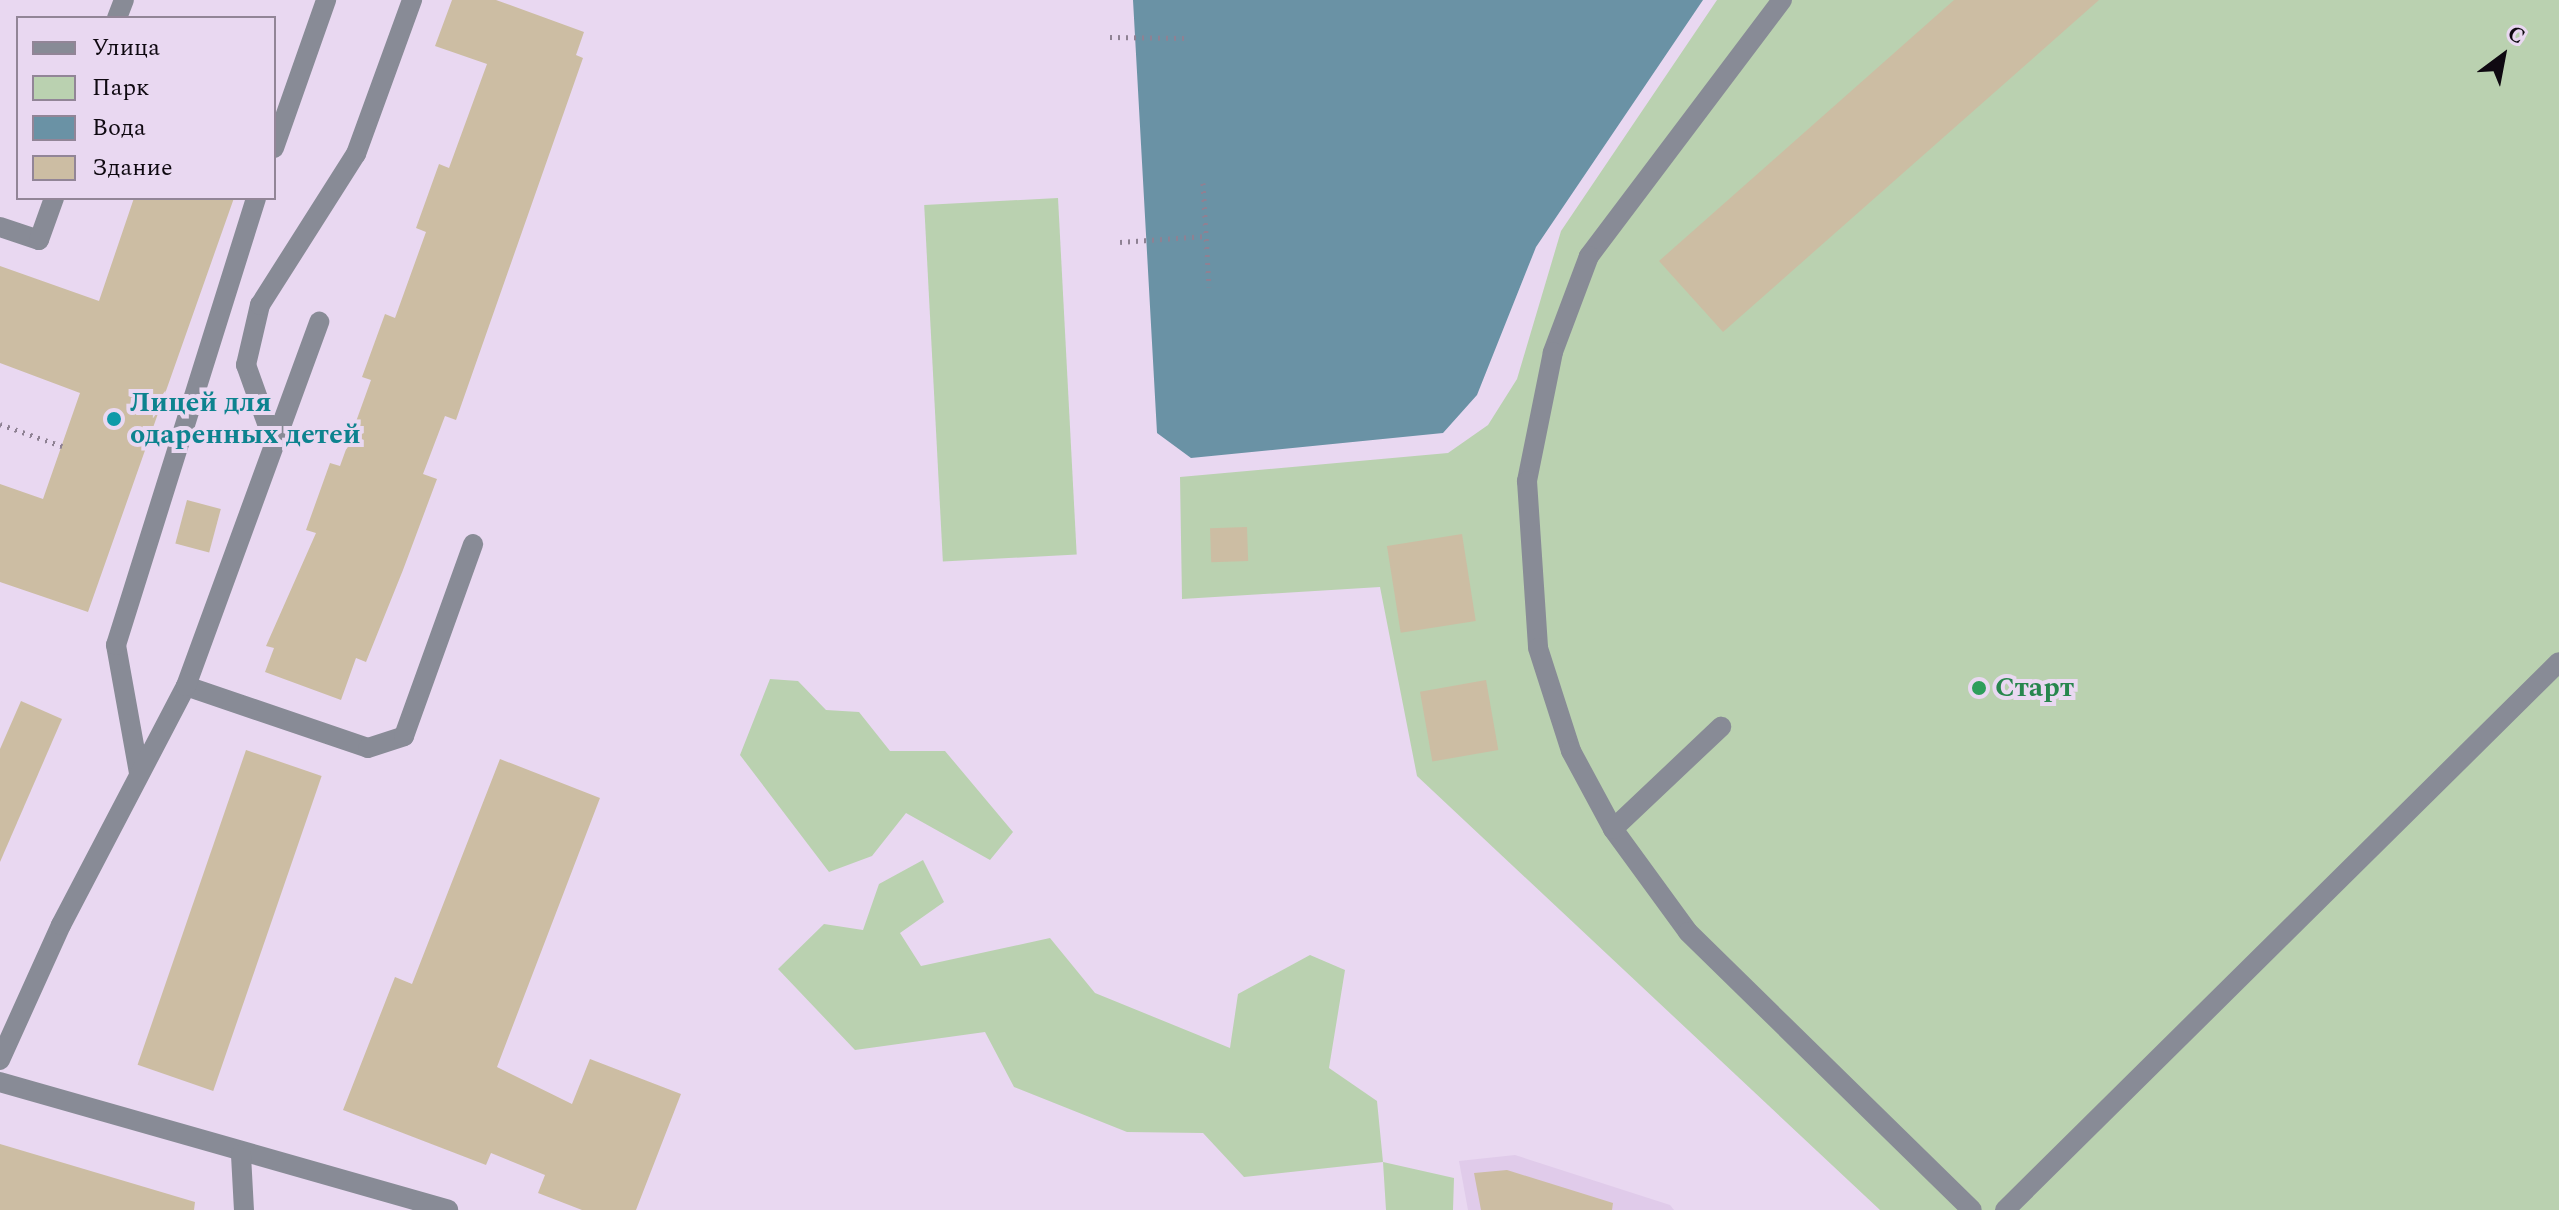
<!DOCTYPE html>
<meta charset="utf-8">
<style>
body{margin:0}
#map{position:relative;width:2559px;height:1210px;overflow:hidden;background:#e9d8f1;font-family:Spectral,serif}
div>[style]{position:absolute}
.built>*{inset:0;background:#e0cbea}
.green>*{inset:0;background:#bad1b0;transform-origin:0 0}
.water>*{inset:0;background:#6a92a5}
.building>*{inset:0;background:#ccbda3;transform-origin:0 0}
.path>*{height:5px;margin-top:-2.5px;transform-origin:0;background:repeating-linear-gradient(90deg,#8e8193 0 2px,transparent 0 8px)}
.minor>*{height:20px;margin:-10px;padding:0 10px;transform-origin:10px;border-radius:10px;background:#888b96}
.dots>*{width:22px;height:22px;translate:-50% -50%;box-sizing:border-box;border:4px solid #e9d8f1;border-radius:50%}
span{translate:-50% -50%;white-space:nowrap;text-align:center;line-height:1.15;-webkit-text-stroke:8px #e9d8f1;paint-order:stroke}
.culture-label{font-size:28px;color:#0d838f;font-weight:700}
.left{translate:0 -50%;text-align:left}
.leisure-label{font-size:28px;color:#27864d;font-weight:700}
.legend{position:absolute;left:16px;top:16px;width:260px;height:184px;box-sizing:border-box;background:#e9d8f1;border:2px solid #928597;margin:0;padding:10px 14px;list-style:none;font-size:24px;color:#0f0911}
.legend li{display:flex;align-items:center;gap:16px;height:40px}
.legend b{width:40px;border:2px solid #928597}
.north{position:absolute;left:2463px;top:16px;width:80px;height:80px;-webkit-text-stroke:6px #e9d8f1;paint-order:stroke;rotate:32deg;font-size:22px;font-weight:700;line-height:32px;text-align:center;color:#0f0911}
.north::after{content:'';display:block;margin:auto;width:28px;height:36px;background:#0f0911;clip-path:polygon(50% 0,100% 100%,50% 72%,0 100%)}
</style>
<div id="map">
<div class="built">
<div style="clip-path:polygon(1515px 1155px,1670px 1205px,1674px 1210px,1468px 1210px,1459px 1161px)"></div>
</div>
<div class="green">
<div style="clip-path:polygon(1717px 0,2559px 0,2559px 1210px,1880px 1210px,1417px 776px,1380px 587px,1182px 599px,1180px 477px,1448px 453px,1488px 425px,1517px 379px,1561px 231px)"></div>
<div style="left:1058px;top:198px;width:357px;height:134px;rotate:87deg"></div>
<div style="clip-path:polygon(770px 679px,798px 681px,826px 710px,859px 712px,890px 751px,945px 751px,1013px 832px,990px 860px,906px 813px,872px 856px,829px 872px,740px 755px)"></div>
<div style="clip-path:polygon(923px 860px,944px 902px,900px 933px,921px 966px,1050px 938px,1095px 993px,1230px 1048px,1238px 994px,1310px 955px,1345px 970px,1329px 1068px,1377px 1101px,1383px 1162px,1454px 1178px,1453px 1210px,1386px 1210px,1383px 1162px,1244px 1177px,1203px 1133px,1127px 1132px,1014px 1087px,985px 1032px,855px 1050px,778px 969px,824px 924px,863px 930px,879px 884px)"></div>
</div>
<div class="water">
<div style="clip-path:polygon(1133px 0,1703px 0,1536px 247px,1477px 395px,1443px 433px,1191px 458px,1157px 433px)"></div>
</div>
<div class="building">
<div style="clip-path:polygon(452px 0,496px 0,584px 32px,576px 55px,583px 58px,456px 420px,445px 416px,423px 474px,437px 479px,403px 570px,366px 662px,356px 658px,341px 700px,265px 672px,274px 648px,266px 646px,316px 533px,306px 530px,330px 463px,340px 466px,371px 380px,362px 377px,385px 314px,395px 318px,426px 232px,416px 228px,439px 164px,449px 168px,487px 64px,435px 46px)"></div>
<div style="clip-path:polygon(1954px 0,2099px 0,1723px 332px,1659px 261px)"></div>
<div style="clip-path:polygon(134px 198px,234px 198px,88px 612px,0 582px,0 484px,43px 499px,80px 393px,0 363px,0 266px,99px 301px)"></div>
<div style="left:187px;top:500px;width:35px;height:45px;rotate:15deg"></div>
<div style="left:1247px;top:527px;width:34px;height:37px;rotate:88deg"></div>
<div style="left:1462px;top:534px;width:88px;height:76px;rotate:81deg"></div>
<div style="left:1486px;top:680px;width:71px;height:67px;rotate:80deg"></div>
<div style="clip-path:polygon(21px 701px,62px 719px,0 862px,0 749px)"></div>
<div style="left:246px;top:750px;width:80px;height:333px;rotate:19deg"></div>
<div style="clip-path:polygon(500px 759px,600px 798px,497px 1067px,572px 1104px,590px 1059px,681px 1094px,636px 1210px,582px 1210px,538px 1193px,545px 1175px,491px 1153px,486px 1165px,343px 1110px,395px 977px,412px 984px)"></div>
<div style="clip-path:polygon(0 1144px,195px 1202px,194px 1210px,0 1210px)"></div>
<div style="clip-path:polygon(1507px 1170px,1613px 1203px,1612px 1210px,1481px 1210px,1474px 1173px)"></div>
</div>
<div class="path">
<div style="left:1110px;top:37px;width:74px;rotate:0.8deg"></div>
<div style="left:1203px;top:183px;width:104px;rotate:86.7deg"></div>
<div style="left:1120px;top:242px;width:86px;rotate:-4deg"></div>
<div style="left:0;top:424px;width:66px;rotate:19.5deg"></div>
</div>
<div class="minor">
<div style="left:1782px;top:0;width:321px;rotate:127deg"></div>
<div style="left:1589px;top:256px;width:103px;rotate:110.6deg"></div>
<div style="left:1553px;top:352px;width:132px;rotate:101.4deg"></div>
<div style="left:1527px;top:481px;width:167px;rotate:86.2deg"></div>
<div style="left:1538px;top:648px;width:108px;rotate:72.2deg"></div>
<div style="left:1571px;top:751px;width:89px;rotate:61.7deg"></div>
<div style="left:1613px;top:829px;width:127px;rotate:53.9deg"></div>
<div style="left:1688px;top:932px;width:397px;rotate:44.4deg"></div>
<div style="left:117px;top:18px;width:19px;rotate:-69deg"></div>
<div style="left:274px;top:148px;width:157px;rotate:-70.6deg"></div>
<div style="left:0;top:227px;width:41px;rotate:18.4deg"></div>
<div style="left:39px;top:240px;width:45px;rotate:-70.3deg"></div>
<div style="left:274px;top:443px;width:83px;rotate:-109.7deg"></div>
<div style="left:246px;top:365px;width:62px;rotate:-76.9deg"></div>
<div style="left:260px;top:305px;width:179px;rotate:-57.6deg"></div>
<div style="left:356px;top:154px;width:164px;rotate:-70deg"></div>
<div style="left:186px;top:686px;width:192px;rotate:18.8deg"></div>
<div style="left:368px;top:748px;width:38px;rotate:-18deg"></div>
<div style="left:404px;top:736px;width:204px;rotate:-70.2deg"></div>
<div style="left:139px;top:773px;width:130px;rotate:-100.2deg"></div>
<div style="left:116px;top:645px;width:468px;rotate:-72.6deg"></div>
<div style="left:1613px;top:829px;width:149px;rotate:-43.4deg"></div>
<div style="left:0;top:1060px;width:148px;rotate:-65.7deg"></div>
<div style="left:61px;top:925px;width:270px;rotate:-62.4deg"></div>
<div style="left:186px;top:686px;width:388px;rotate:-69.9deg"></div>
<div style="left:0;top:1082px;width:466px;rotate:15.9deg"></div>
<div style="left:241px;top:1155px;width:55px;rotate:86.9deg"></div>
<div style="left:2005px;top:1210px;width:779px;rotate:-44.69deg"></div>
</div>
<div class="dots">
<div style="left:114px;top:419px;background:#0f9aa8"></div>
<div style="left:1979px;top:688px;background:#2e9e5b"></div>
</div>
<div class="culture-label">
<span class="left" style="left:130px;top:419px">Лицей для<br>одаренных детей</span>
</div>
<div class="leisure-label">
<span class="left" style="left:1995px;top:688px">Старт</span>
</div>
<ul class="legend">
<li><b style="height:10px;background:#888b96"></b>Улица</li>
<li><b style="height:22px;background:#bad1b0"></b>Парк</li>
<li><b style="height:22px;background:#6a92a5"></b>Вода</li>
<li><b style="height:22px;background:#ccbda3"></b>Здание</li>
</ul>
<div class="north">С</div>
</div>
